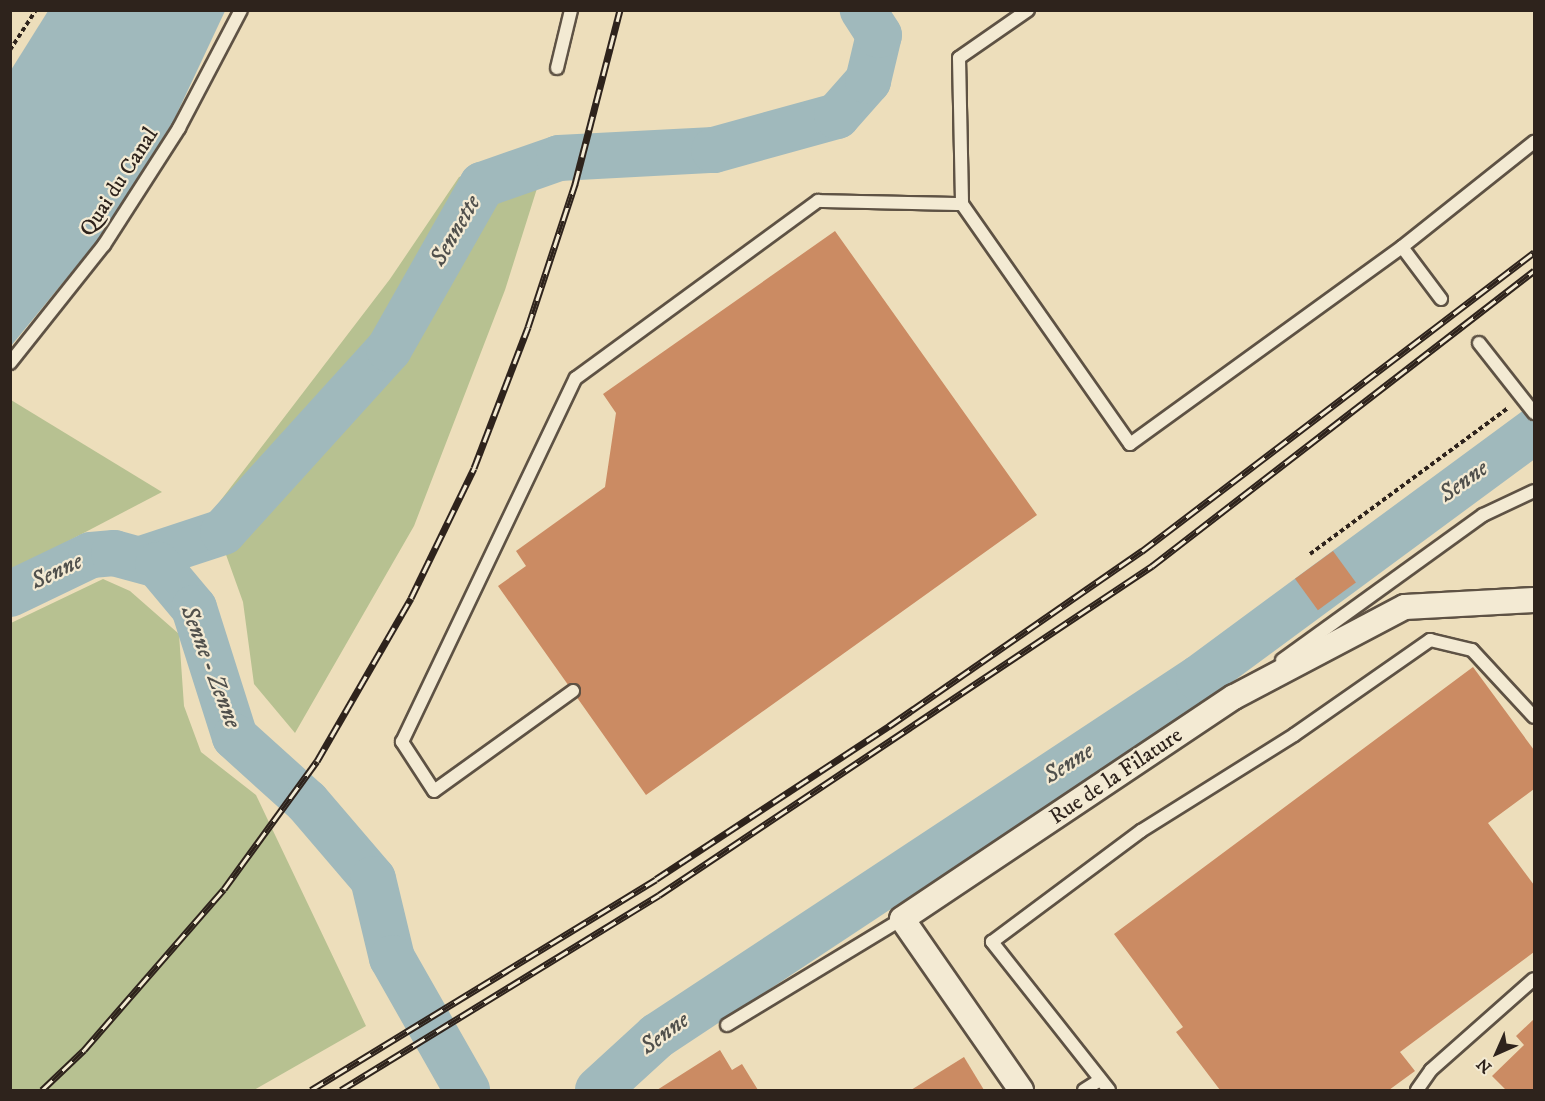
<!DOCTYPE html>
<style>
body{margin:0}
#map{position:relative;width:1545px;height:1101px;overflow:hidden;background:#eddebb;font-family:"IM FELL DW Pica",serif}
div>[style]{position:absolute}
.green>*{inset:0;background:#b7c191}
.water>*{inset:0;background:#a0b9bc}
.river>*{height:46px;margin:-23px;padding:0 23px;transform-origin:23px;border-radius:23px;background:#a0b9bc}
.building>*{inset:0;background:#cb8b63;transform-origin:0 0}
.path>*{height:4px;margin-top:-2px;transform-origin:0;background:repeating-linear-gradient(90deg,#2e231c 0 4.5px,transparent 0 7.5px)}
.roads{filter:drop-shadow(2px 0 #5e5244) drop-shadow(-2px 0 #5e5244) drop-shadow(0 2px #5e5244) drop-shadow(0 -2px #5e5244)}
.lane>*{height:12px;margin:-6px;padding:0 6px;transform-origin:6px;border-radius:6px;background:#f3ead3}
.street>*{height:24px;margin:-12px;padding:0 12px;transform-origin:12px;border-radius:12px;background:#f3ead3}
.rail>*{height:7px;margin-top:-3.5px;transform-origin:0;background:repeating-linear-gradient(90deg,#f3ead3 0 14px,#2e231c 0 28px);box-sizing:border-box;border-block:2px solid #2e231c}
span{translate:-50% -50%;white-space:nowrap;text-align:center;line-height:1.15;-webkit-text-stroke:4.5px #f3ead3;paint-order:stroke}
.street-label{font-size:22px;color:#2e231c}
.water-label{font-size:24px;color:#50504c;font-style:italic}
.frame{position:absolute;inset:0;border:12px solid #2e231c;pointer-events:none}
.north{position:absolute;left:1467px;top:1023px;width:60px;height:60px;-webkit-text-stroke:4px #f3ead3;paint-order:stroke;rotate:225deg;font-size:16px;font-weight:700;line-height:24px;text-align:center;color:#2e231c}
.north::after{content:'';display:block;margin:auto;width:21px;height:27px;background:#2e231c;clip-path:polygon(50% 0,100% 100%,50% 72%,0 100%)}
</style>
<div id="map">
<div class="green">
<div style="clip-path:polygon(551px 144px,505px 290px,414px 526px,295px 733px,254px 684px,243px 602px,211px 513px,390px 279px,459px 177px)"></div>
<div style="clip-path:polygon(10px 400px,11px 400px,162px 492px,11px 571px)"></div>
<div style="clip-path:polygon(103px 579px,130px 591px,179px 634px,184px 706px,201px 752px,256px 795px,366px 1026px,254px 1090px,11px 1090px,11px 623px)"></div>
</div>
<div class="water">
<div style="clip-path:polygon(48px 11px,225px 11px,173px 122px,97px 241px,11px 346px,11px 70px)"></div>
</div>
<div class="river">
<div style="left:141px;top:559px;width:86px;rotate:-18.2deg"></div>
<div style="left:223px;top:532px;width:247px;rotate:-47.8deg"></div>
<div style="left:389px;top:349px;width:189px;rotate:-60.4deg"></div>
<div style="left:482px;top:185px;width:82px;rotate:-19.3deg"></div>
<div style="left:559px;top:158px;width:155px;rotate:-3deg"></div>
<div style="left:714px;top:150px;width:128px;rotate:-15.5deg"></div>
<div style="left:837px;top:116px;width:47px;rotate:-48.5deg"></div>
<div style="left:868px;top:81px;width:47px;rotate:-76.6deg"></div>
<div style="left:879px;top:35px;width:30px;rotate:-123deg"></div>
<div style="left:10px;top:594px;width:90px;rotate:-25.7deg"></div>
<div style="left:91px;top:555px;width:23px;rotate:-5deg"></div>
<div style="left:114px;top:553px;width:46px;rotate:15.3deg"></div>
<div style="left:158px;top:565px;width:56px;rotate:50.1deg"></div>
<div style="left:194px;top:608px;width:135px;rotate:72.4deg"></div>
<div style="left:235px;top:737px;width:97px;rotate:42.1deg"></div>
<div style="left:307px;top:802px;width:101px;rotate:49.4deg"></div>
<div style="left:373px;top:879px;width:81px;rotate:76.5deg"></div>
<div style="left:392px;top:958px;width:152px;rotate:60.4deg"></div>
<div style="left:598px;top:1090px;width:80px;rotate:-42.5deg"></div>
<div style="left:657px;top:1036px;width:650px;rotate:-33.45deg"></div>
<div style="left:1199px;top:678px;width:416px;rotate:-36.4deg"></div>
</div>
<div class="building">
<div style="clip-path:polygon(835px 231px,1037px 515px,646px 795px,498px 586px,526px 566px,516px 551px,605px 487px,616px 413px,603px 394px)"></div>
<div style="left:1333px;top:551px;width:39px;height:47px;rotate:54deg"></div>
<div style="clip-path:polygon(1473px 667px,1534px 750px,1534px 789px,1488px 823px,1534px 885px,1534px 952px,1400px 1052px,1415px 1071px,1389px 1090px,1220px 1090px,1176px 1032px,1183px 1027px,1114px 934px)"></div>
<div style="clip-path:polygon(1534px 1019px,1534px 1090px,1506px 1090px,1492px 1076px,1524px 1045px,1516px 1036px)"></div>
<div style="clip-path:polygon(720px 1050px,732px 1070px,742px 1064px,758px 1090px,657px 1090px)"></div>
<div style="clip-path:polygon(964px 1057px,984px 1090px,911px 1090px)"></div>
</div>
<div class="path">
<div style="left:10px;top:50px;width:48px;rotate:-57deg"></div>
<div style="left:1310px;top:554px;width:245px;rotate:-36.4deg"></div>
</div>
<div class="roads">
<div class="lane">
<div style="left:1028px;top:10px;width:84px;rotate:145.2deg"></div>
<div style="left:959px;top:58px;width:146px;rotate:88.8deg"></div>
<div style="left:962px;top:204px;width:293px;rotate:55deg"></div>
<div style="left:1130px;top:444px;width:336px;rotate:-35.9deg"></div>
<div style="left:1402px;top:247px;width:169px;rotate:-38.5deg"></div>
<div style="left:557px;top:68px;width:60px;rotate:-76.4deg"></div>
<div style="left:1402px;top:247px;width:65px;rotate:53.1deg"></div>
<div style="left:1479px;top:343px;width:89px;rotate:51.8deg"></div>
<div style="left:10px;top:363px;width:151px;rotate:-51.5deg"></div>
<div style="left:104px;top:245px;width:139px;rotate:-57.3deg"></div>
<div style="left:179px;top:128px;width:133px;rotate:-62.3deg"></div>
<div style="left:1282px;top:660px;width:248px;rotate:-35.8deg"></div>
<div style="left:1483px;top:515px;width:56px;rotate:-25.2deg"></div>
<div style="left:573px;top:691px;width:171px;rotate:144.3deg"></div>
<div style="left:434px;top:791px;width:59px;rotate:-123.1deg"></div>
<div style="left:402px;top:742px;width:403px;rotate:-64.5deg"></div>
<div style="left:576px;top:378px;width:300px;rotate:-36.2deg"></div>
<div style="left:818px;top:201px;width:144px;rotate:1.2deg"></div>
<div style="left:727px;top:1025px;width:205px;rotate:-31.2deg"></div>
<div style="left:1084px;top:1090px;width:19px;rotate:-32deg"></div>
<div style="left:1109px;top:1090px;width:189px;rotate:-128.3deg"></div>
<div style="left:992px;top:942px;width:186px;rotate:-36.7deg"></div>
<div style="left:1141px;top:831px;width:181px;rotate:-32.1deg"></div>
<div style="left:1294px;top:735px;width:166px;rotate:-34.9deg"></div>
<div style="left:1430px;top:640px;width:43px;rotate:13.4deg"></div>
<div style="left:1472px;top:650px;width:91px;rotate:47.2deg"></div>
<div style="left:1417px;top:1090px;width:24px;rotate:-55deg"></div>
<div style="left:1431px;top:1070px;width:137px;rotate:-41.5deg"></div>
</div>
<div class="street">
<div style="left:1021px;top:1090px;width:208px;rotate:-124.8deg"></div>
<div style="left:902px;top:919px;width:399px;rotate:-33.8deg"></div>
<div style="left:1234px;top:697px;width:193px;rotate:-27.8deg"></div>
<div style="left:1405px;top:607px;width:129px;rotate:-3.1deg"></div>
</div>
</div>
<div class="rail">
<div style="left:42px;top:1090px;width:58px;rotate:-43.6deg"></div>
<div style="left:84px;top:1050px;width:213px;rotate:-49deg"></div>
<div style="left:224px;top:889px;width:158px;rotate:-54deg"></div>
<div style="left:317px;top:761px;width:188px;rotate:-60deg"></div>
<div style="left:411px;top:598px;width:144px;rotate:-64.1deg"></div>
<div style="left:474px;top:468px;width:151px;rotate:-69deg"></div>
<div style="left:528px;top:327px;width:151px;rotate:-71.8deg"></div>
<div style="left:575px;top:184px;width:180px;rotate:-75.5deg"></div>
<div style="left:311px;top:1090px;width:404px;rotate:-31.4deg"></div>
<div style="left:656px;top:879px;width:279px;rotate:-33.3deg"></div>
<div style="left:889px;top:726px;width:308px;rotate:-34.7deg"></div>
<div style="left:1142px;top:551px;width:493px;rotate:-37.3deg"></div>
<div style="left:341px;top:1090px;width:373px;rotate:-31.5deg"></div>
<div style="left:659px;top:895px;width:593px;rotate:-33.72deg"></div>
<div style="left:1152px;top:566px;width:483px;rotate:-37.7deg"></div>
</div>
<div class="street-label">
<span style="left:119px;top:182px;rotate:-57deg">Quai du Canal</span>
<span style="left:1116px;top:776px;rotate:-34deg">Rue de la Filature</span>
</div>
<div class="water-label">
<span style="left:456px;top:231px;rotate:-60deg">Sennette</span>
<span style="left:1464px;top:482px;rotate:-36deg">Senne</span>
<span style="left:57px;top:572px;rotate:-26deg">Senne</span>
<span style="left:210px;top:667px;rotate:69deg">Senne - Zenne</span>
<span style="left:1069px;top:764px;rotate:-33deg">Senne</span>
<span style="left:665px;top:1034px;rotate:-37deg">Senne</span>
</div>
<div class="frame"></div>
<div class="north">N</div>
</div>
